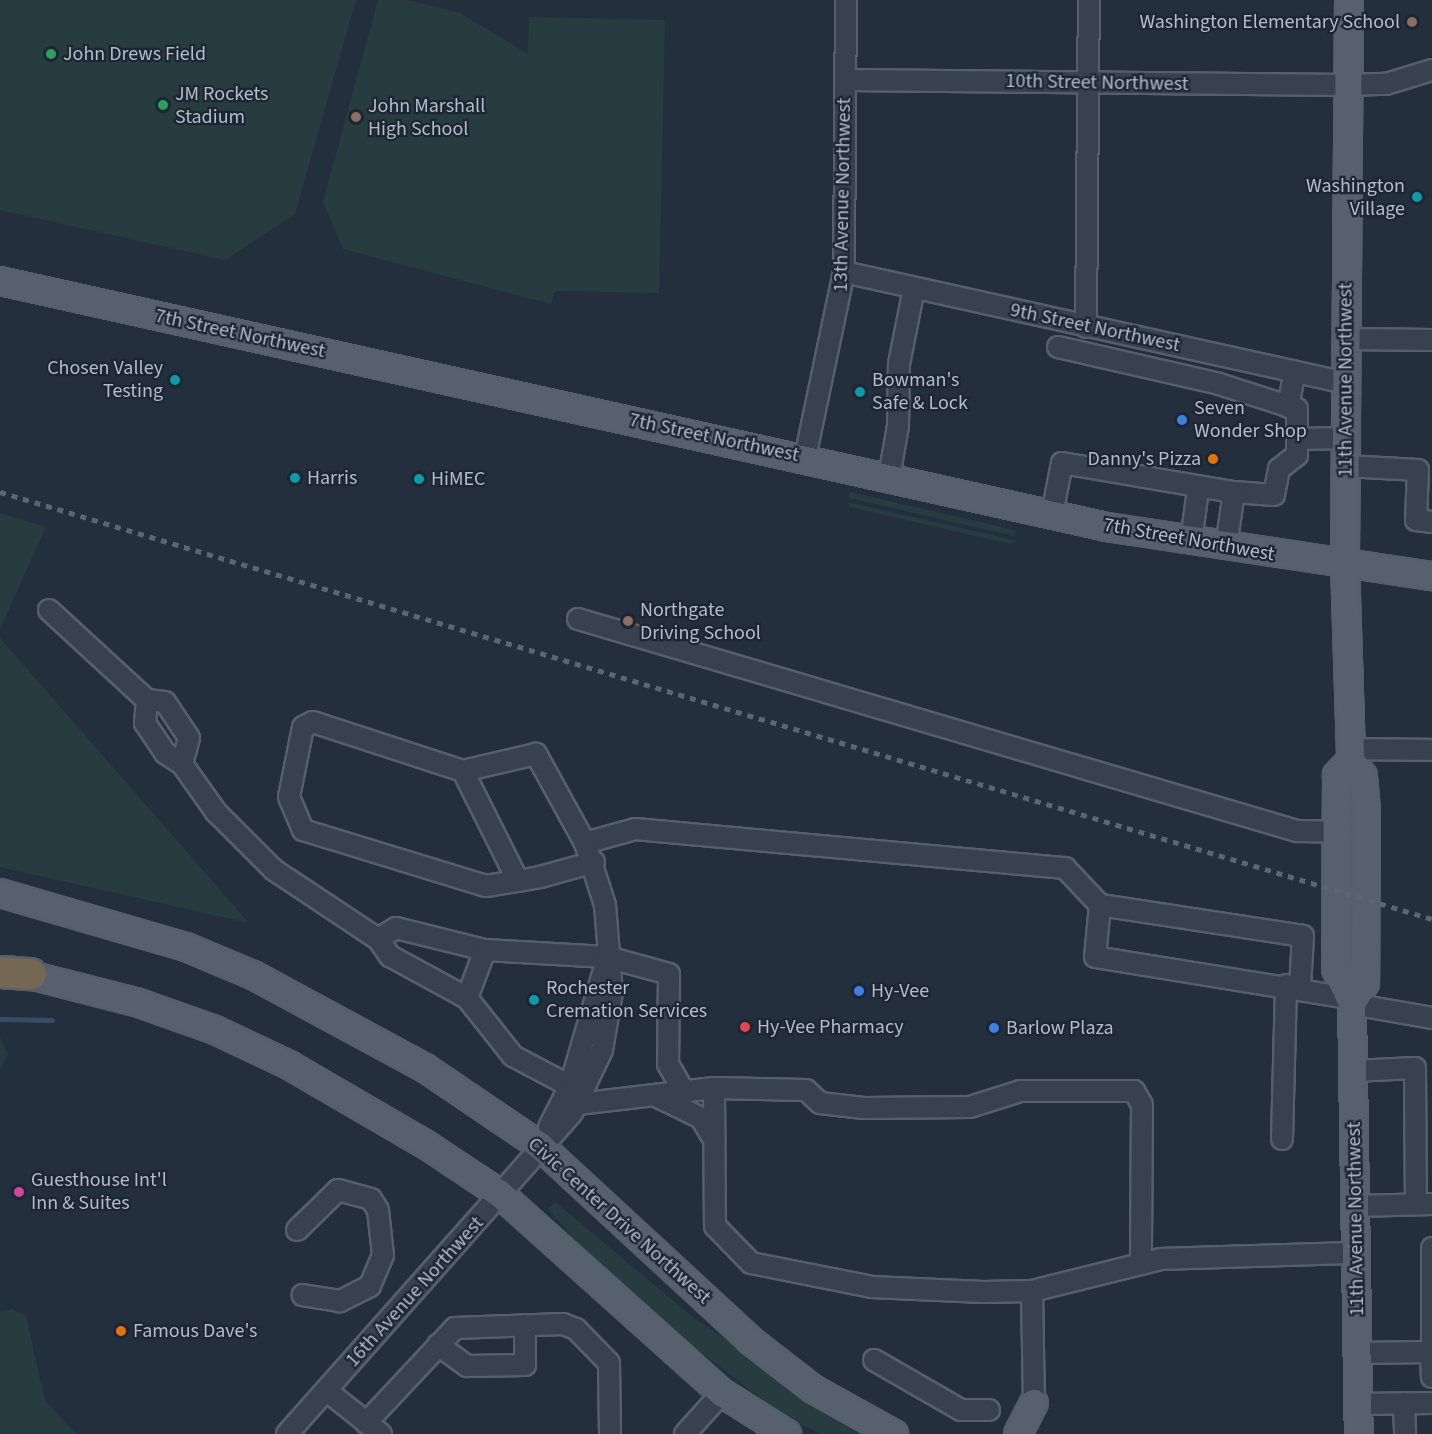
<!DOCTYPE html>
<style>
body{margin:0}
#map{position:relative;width:1432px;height:1434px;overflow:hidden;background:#242f3e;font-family:"Source Sans 3",sans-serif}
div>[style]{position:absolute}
.green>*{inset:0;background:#263c3f;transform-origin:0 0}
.stream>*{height:5px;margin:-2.5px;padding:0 2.5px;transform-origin:2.5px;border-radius:2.5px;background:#394c67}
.roads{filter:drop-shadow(2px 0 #565f6c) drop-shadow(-2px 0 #565f6c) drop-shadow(0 2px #565f6c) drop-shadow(0 -2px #565f6c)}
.minor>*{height:20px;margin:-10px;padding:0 10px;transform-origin:10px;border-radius:10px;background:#38414e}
.major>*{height:26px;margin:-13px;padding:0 13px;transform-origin:13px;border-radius:13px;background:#56606e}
.highway>*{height:30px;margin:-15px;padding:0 15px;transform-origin:15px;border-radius:15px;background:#746855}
.rail>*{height:4.5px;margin-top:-2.25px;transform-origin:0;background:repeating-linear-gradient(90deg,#5a6575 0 6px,transparent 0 12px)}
.dots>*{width:16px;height:16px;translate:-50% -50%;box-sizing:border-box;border:3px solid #1d2633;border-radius:50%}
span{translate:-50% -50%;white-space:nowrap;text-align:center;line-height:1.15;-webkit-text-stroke:4.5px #1d2633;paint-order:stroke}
.poi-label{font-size:20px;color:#b4bcc9}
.right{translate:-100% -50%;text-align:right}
.left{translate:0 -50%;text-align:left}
.street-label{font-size:20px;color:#b4bcc9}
</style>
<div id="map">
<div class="green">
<div style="clip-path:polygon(0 0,356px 0,295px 214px,225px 260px,0 210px)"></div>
<div style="clip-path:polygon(378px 0,407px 0,460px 13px,528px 54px,529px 17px,665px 20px,659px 293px,555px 291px,551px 304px,343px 249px,323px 202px)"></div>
<div style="left:850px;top:492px;width:171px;height:6px;rotate:13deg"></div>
<div style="clip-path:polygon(847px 502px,1018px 541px,1010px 544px,850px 507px)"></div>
<div style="clip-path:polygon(0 513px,46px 527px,0 629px)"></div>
<div style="clip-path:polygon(0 638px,249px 923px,0 867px)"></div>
<div style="clip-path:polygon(0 1037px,8px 1054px,0 1070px)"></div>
<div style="clip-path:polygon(555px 1202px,695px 1319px,869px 1434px,821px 1434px,782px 1415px,616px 1286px,548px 1209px)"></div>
<div style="clip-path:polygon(12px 1309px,26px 1316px,45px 1401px,76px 1434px,0 1434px,0 1312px)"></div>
</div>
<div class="stream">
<div style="left:0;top:1019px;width:52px;rotate:1.1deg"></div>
</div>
<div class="roads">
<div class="minor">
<div style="left:845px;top:80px;width:504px;rotate:0.57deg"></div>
<div style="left:1349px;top:85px;width:37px;rotate:-2deg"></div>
<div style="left:1386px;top:84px;width:48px;rotate:-16.9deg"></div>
<div style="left:844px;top:272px;width:514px;rotate:12.47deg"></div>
<div style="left:1086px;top:327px;width:327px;rotate:-89.5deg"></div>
<div style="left:1346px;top:339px;width:86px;rotate:0.7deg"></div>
<div style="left:1058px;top:347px;width:165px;rotate:12.9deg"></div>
<div style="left:1219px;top:384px;width:82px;rotate:17.8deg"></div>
<div style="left:1297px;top:409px;width:46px;rotate:90deg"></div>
<div style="left:1297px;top:455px;width:23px;rotate:142deg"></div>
<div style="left:1279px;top:469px;width:26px;rotate:101deg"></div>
<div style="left:1274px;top:495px;width:40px;rotate:-175.7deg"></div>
<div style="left:1288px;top:407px;width:36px;rotate:-79deg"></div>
<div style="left:1297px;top:439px;width:49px;rotate:-1.2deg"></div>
<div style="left:805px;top:458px;width:190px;rotate:-78.2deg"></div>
<div style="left:844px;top:272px;width:272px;rotate:-89.6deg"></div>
<div style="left:1346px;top:466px;width:72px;rotate:3.2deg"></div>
<div style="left:1418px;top:470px;width:50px;rotate:92.3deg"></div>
<div style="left:1416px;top:520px;width:16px;rotate:7deg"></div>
<div style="left:889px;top:477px;width:52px;rotate:-80deg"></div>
<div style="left:898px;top:426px;width:62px;rotate:-89.1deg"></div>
<div style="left:899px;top:364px;width:77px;rotate:-78.8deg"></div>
<div style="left:1052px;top:514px;width:52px;rotate:-78.9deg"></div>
<div style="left:1062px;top:463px;width:174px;rotate:9.6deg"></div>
<div style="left:1234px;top:492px;width:56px;rotate:98.3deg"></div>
<div style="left:1191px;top:541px;width:51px;rotate:-82.2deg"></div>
<div style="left:49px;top:610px;width:133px;rotate:42.6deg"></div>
<div style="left:147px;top:700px;width:23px;rotate:95deg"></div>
<div style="left:145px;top:723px;width:36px;rotate:56deg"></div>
<div style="left:165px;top:753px;width:20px;rotate:33deg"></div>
<div style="left:182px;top:764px;width:59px;rotate:54.7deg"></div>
<div style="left:216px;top:812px;width:82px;rotate:45deg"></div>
<div style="left:274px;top:870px;width:125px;rotate:33.6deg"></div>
<div style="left:378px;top:939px;width:21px;rotate:55deg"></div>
<div style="left:390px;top:956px;width:88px;rotate:28.6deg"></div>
<div style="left:467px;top:998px;width:74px;rotate:51.6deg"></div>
<div style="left:513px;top:1056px;width:64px;rotate:27.8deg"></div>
<div style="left:578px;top:619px;width:750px;rotate:16.43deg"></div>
<div style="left:1297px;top:831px;width:39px;rotate:1deg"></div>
<div style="left:147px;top:700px;width:18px;rotate:6deg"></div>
<div style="left:165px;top:702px;width:43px;rotate:56.3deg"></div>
<div style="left:189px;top:738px;width:27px;rotate:105deg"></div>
<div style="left:1350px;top:749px;width:82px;rotate:0.7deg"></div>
<div style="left:585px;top:843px;width:52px;rotate:-15.6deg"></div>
<div style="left:635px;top:829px;width:432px;rotate:5.2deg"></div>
<div style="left:1065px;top:868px;width:51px;rotate:46.6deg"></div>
<div style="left:518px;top:881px;width:123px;rotate:-116.6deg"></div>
<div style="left:463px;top:771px;width:158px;rotate:-161.9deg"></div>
<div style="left:313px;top:722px;width:11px;rotate:153deg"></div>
<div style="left:303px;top:727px;width:71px;rotate:101.3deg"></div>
<div style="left:289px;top:797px;width:36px;rotate:67deg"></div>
<div style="left:303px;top:830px;width:191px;rotate:17deg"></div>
<div style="left:486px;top:886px;width:32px;rotate:-9deg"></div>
<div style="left:518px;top:881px;width:22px;rotate:-10deg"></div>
<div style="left:540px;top:877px;width:56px;rotate:-15.5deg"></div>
<div style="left:378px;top:939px;width:21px;rotate:-31deg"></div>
<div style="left:396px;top:928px;width:92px;rotate:13.9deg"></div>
<div style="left:1300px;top:987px;width:51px;rotate:-86.6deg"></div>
<div style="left:1303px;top:936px;width:205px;rotate:-171.3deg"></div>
<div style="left:1100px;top:905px;width:52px;rotate:95.5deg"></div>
<div style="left:1095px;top:957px;width:256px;rotate:9.2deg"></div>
<div style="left:467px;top:998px;width:51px;rotate:-69.4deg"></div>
<div style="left:485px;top:950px;width:122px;rotate:3.3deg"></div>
<div style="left:607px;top:957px;width:64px;rotate:15.3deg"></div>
<div style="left:669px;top:974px;width:90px;rotate:90.6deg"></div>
<div style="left:668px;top:1064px;width:34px;rotate:60deg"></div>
<div style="left:1352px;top:1004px;width:81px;rotate:9.9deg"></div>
<div style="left:1353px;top:1071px;width:62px;rotate:-2.8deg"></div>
<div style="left:1415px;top:1068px;width:136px;rotate:89.6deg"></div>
<div style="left:714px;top:1088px;width:138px;rotate:89.6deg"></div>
<div style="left:715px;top:1226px;width:52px;rotate:45.8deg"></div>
<div style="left:751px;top:1263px;width:123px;rotate:11.2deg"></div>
<div style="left:872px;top:1287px;width:111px;rotate:2.6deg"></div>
<div style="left:983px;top:1292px;width:49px;rotate:-1.2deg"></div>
<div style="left:1032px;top:1291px;width:133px;rotate:-13.9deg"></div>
<div style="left:1161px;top:1259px;width:195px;rotate:-1.8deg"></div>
<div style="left:658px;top:1097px;width:48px;rotate:26deg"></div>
<div style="left:701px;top:1118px;width:21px;rotate:59deg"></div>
<div style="left:578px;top:1104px;width:137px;rotate:-6.7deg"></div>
<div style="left:714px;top:1088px;width:92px;rotate:1.2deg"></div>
<div style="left:806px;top:1090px;width:19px;rotate:43deg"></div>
<div style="left:820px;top:1103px;width:44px;rotate:6.5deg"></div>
<div style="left:864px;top:1108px;width:106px;rotate:-0.5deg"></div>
<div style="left:970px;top:1107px;width:52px;rotate:-17.7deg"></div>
<div style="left:1020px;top:1091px;width:114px"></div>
<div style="left:1134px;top:1091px;width:16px;rotate:60deg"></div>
<div style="left:1142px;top:1105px;width:156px;rotate:90.4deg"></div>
<div style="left:549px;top:1127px;width:46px;rotate:-62.9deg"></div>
<div style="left:570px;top:1086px;width:125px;rotate:-73.7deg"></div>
<div style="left:1282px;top:1139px;width:154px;rotate:-88.5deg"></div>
<div style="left:1356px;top:1206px;width:76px;rotate:-1.5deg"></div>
<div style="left:297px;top:1230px;width:57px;rotate:-44.3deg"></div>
<div style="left:338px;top:1190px;width:34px;rotate:15deg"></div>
<div style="left:371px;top:1199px;width:13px;rotate:58deg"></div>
<div style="left:378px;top:1210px;width:45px;rotate:83.7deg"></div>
<div style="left:383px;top:1255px;width:34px;rotate:113deg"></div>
<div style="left:370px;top:1286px;width:34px;rotate:153deg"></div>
<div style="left:340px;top:1301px;width:38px;rotate:-171deg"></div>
<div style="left:1432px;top:1248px;width:104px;rotate:90deg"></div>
<div style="left:1032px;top:1291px;width:112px;rotate:89deg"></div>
<div style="left:438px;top:1345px;width:36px;rotate:36deg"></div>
<div style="left:467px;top:1366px;width:58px;rotate:-1deg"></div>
<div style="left:525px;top:1365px;width:40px;rotate:-90deg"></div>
<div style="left:1358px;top:1353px;width:73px;rotate:-0.8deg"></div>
<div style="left:1431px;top:1352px;width:25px;rotate:88deg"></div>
<div style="left:874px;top:1360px;width:100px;rotate:29.9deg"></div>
<div style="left:961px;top:1410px;width:28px"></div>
<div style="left:327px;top:1391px;width:69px;rotate:38.5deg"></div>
<div style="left:1404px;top:1403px;width:31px;rotate:88deg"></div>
<div style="left:1359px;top:1404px;width:73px;rotate:-0.8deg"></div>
<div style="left:366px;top:1423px;width:130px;rotate:-46.9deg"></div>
<div style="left:455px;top:1328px;width:108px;rotate:-2.1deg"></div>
<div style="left:563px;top:1324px;width:14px;rotate:21deg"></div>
<div style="left:576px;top:1329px;width:47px;rotate:45.9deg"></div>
<div style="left:609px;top:1363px;width:71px;rotate:89.2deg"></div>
<div style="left:287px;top:1434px;width:429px;rotate:-48.4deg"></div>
<div style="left:572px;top:1113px;width:70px;rotate:-64.5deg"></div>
<div style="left:602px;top:1050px;width:59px;rotate:-80.2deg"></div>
<div style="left:612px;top:992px;width:87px;rotate:-94.6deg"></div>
<div style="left:605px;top:905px;width:65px;rotate:-107.9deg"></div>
<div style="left:585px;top:843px;width:102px;rotate:-118.8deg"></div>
<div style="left:536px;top:754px;width:75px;rotate:166.9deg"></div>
<div style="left:685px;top:1434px;width:55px;rotate:-47.9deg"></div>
</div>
<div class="major">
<div style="left:1349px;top:0;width:564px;rotate:90.41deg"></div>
<div style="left:1345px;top:564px;width:196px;rotate:88.2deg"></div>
<div style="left:1351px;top:760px;width:20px;rotate:53deg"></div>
<div style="left:1363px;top:776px;width:34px;rotate:85deg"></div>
<div style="left:1366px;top:810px;width:173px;rotate:90.3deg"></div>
<div style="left:1365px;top:983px;width:25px;rotate:122deg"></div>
<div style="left:0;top:281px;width:1134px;rotate:12.53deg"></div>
<div style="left:1107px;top:527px;width:329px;rotate:8.6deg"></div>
<div style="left:1351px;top:760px;width:21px;rotate:133deg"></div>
<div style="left:1337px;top:775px;width:194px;rotate:90.3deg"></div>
<div style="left:1336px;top:969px;width:38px;rotate:65deg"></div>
<div style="left:1352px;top:1004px;width:430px;rotate:89.1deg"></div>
<div style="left:0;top:893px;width:194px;rotate:16.2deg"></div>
<div style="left:186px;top:947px;width:73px;rotate:22.7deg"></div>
<div style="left:253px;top:975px;width:196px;rotate:28.4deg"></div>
<div style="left:425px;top:1068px;width:139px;rotate:34.1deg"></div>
<div style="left:540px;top:1146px;width:287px;rotate:42.7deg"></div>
<div style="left:751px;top:1341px;width:78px;rotate:37.7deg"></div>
<div style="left:813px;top:1389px;width:93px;rotate:29.1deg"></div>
<div style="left:10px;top:970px;width:130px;rotate:14.3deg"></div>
<div style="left:136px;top:1002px;width:84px;rotate:19.5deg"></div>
<div style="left:215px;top:1030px;width:82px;rotate:25.3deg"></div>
<div style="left:289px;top:1065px;width:157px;rotate:30.2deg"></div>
<div style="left:425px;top:1144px;width:90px;rotate:33.7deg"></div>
<div style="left:500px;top:1194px;width:298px;rotate:41.9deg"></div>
<div style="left:722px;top:1393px;width:77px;rotate:32.2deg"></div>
<div style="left:1018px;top:1434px;width:35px;rotate:-63deg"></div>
</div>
<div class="highway">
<div style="left:0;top:972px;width:31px;rotate:4deg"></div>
</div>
</div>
<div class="rail">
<div style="left:0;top:492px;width:1494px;rotate:16.6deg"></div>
</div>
<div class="dots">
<div style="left:1412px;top:22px;background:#8d6e63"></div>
<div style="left:51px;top:54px;background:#2e9e5b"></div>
<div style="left:163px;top:105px;background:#2e9e5b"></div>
<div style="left:356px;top:117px;background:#8d6e63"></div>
<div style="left:1417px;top:197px;background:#0f9aa8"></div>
<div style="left:175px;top:380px;background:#0f9aa8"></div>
<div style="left:860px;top:392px;background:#0f9aa8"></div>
<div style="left:1182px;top:420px;background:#3f7fe0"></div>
<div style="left:1213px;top:459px;background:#e8710a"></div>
<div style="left:295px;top:478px;background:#0f9aa8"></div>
<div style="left:419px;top:479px;background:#0f9aa8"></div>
<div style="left:628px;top:621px;background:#8d6e63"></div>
<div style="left:859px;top:991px;background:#3f7fe0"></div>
<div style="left:534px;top:1000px;background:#0f9aa8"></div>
<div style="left:745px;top:1027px;background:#e0444e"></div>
<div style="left:994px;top:1028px;background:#3f7fe0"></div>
<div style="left:19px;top:1192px;background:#d1479c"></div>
<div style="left:121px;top:1331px;background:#e8710a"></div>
</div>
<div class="poi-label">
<span class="right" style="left:1400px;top:22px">Washington Elementary School</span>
<span class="left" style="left:63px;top:54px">John Drews Field</span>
<span class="left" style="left:175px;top:106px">JM Rockets<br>Stadium</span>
<span class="left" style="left:368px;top:118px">John Marshall<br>High School</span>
<span class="right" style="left:1405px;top:198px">Washington<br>Village</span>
<span class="right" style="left:163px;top:380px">Chosen Valley<br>Testing</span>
<span class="left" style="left:872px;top:392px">Bowman's<br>Safe &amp; Lock</span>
<span class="left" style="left:1194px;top:420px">Seven<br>Wonder Shop</span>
<span class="right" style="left:1201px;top:459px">Danny's Pizza</span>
<span class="left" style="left:307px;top:478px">Harris</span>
<span class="left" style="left:431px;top:479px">HiMEC</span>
<span class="left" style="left:640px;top:622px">Northgate<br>Driving School</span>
<span class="left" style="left:546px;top:1000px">Rochester<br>Cremation Services</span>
<span class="left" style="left:871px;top:991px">Hy-Vee</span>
<span class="left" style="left:757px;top:1027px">Hy-Vee Pharmacy</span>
<span class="left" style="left:1006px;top:1028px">Barlow Plaza</span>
<span class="left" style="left:31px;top:1192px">Guesthouse Int'l<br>Inn &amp; Suites</span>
<span class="left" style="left:133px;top:1331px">Famous Dave's</span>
</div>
<div class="street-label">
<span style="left:1097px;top:83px;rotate:1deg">10th Street Northwest</span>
<span style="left:843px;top:195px;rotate:-89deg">13th Avenue Northwest</span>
<span style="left:1095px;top:328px;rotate:12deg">9th Street Northwest</span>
<span style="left:240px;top:334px;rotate:12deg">7th Street Northwest</span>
<span style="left:1346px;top:380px;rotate:-90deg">11th Avenue Northwest</span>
<span style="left:714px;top:438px;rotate:12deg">7th Street Northwest</span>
<span style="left:1189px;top:540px;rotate:10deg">7th Street Northwest</span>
<span style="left:1356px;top:1219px;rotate:-91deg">11th Avenue Northwest</span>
<span style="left:619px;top:1221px;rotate:42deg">Civic Center Drive Northwest</span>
<span style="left:415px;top:1292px;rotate:-48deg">16th Avenue Northwest</span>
</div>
</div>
